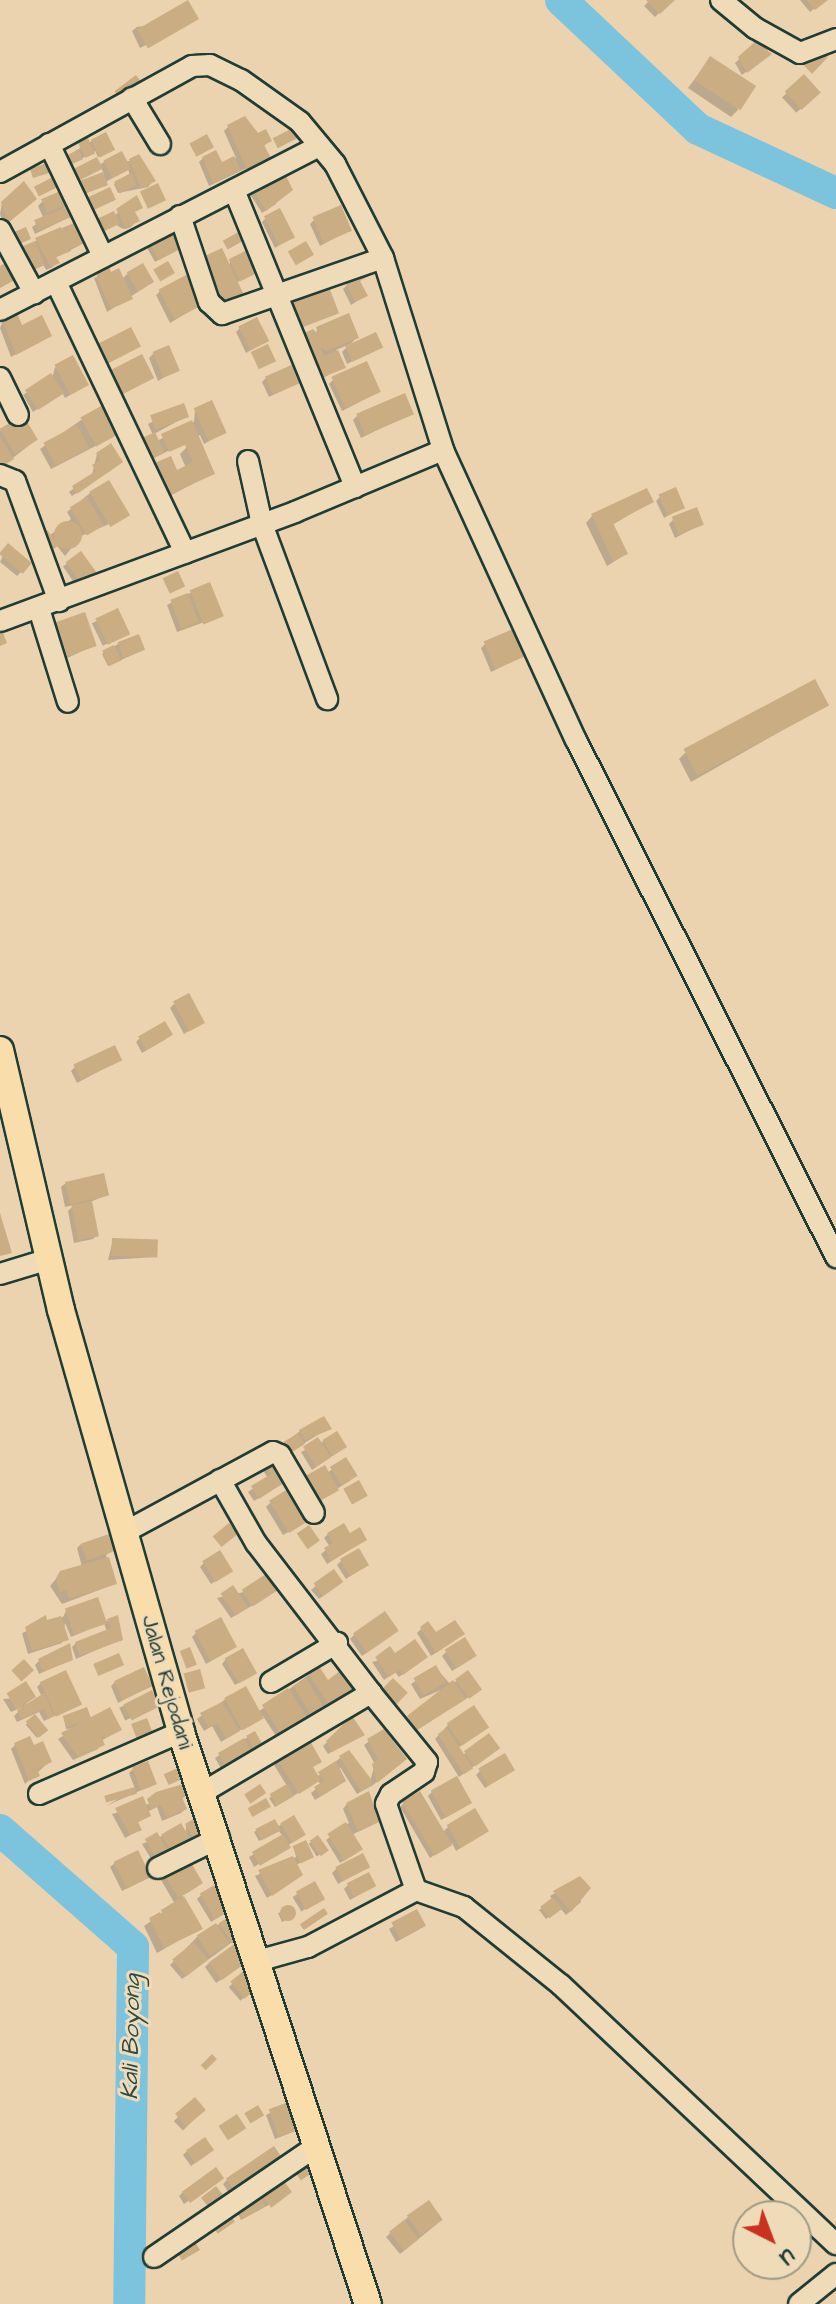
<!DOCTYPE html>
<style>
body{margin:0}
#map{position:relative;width:836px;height:2304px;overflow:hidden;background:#ebd3af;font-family:"Architects Daughter",sans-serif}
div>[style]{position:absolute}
.shadow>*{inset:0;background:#0003;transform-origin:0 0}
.round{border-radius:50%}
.river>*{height:32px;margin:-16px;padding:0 16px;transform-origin:16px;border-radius:16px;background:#7cc4dd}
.building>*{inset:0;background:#cbad83;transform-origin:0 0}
.roads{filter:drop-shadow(2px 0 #1f3d34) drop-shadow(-2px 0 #1f3d34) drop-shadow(0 2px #1f3d34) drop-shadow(0 -2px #1f3d34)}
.minor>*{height:20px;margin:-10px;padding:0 10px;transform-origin:10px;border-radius:10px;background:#f0dbb9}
.major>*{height:26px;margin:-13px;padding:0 13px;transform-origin:13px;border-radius:13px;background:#f9deab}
span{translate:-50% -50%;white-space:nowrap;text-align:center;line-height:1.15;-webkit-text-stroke:6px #f0dbb9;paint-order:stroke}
.street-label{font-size:22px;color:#1f3d34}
.water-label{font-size:24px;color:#284a45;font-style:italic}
.north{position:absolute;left:732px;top:2200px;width:80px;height:80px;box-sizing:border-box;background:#f0dbb9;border:2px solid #9c9c84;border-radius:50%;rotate:138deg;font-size:22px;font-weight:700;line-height:32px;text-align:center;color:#1f3d34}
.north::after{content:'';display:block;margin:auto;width:28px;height:36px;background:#c8321e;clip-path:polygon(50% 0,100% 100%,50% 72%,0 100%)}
</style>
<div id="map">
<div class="shadow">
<div style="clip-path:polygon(650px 0,672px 0,655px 17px,644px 6px)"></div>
<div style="clip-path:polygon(800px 0,825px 0,810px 12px)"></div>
<div style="clip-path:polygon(197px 18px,140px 48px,132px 31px,137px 27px)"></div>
<div style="clip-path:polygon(758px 42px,765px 44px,769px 54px,742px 75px,735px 63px)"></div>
<div style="clip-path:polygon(710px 58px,738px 110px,731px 117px,688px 88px)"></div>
<div style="left:804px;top:77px;width:21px;height:30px;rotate:47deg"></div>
<div style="clip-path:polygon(228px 127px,270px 141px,262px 147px,268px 158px,209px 186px,199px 162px,203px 158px,221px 165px,236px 158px,224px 131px)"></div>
<div style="clip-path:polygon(92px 141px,112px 151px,98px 157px,95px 151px,79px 160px,60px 160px)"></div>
<div style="clip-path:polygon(130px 161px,153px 181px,148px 187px,118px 193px,114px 184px,130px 176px,128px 169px,75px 200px,75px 187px,104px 174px,101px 168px,67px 186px,104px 162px)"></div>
<div style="clip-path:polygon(254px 190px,274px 200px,276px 204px,262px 213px,250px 194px)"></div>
<div style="clip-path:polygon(42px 202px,69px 203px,59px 213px,76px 214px,35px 234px,32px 227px,44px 219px,38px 206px)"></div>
<div style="clip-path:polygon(2px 203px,20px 210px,4px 225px,0 214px)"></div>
<div class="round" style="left:115px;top:209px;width:20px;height:20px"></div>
<div style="clip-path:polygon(266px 218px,293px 236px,275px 248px,262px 222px)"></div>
<div style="clip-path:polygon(314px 220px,350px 230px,320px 246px,310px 224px)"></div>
<div style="clip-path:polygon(83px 222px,86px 242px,55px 258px,53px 267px,46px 270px,43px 264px,0 288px,0 268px,37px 240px)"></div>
<div style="clip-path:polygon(149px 240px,183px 245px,155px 262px,145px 244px)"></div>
<div style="clip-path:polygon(231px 260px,260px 269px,236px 283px,240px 293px,236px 297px,214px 308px)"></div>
<div style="clip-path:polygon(118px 271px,122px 279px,127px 274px,147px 286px,107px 312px,94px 278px)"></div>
<div style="clip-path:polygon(347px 285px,365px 296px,351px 305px,343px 289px)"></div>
<div style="clip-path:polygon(160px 291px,200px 305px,170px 323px,156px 295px)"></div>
<div style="clip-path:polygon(3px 321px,21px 328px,50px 336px,11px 357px,0 328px)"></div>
<div style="clip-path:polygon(240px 328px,267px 340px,246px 353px,236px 332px)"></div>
<div style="clip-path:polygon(317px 329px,357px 337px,348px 347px,381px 347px,347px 364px,342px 352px,350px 344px,336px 350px,343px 367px,312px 384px)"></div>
<div style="clip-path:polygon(153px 354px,177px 370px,158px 381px,149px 358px)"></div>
<div style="clip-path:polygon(55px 367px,82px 388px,65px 398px,62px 392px,33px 412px,23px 395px,53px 375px)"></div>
<div style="clip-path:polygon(266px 378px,301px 381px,269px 397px,262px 382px)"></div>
<div style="clip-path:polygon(333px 380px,379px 392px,342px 411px,329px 384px)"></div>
<div style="clip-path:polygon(183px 406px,187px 416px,154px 434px,157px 441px,194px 422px,195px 410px,224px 433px,204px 444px,200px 435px,142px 464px,153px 435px,148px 424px)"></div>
<div style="clip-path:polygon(412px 413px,361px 438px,353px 420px,357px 416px)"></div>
<div style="clip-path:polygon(22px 417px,32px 443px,0 468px,0 431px)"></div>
<div style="clip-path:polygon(81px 420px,113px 437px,51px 469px,40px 449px)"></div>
<div style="clip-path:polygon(189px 445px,212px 474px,156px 503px,176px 472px,186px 468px,180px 454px)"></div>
<div style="clip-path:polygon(97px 454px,117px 466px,72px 496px,69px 492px,92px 475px)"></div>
<div style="clip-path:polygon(90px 493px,123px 518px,81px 536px,65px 556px,49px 536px,71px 519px,67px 512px)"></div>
<div style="clip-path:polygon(660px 497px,683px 507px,664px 518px,656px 501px)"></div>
<div style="clip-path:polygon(651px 502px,612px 525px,626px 554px,607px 566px,586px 523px,592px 516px)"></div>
<div style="clip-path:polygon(673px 520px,702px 524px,675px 538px,669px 524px)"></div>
<div style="clip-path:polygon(8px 546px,29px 564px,17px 576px,0 562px)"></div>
<div style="left:81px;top:554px;width:21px;height:22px;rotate:55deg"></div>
<div style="clip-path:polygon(192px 592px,221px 616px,177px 632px,167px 605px)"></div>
<div style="left:117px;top:611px;width:25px;height:28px;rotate:64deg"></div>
<div style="clip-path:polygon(56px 625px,95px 645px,63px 660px,52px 629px)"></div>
<div style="clip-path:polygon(118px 644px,143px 650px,108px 666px,102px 654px)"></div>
<div style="clip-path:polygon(485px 644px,522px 657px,491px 672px,481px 648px)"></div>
<div style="clip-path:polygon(827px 705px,691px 782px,679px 759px,685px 753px)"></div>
<div style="clip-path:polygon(174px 1004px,202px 1023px,184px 1034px,170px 1008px)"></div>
<div style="clip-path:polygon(140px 1038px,166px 1039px,142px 1053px,136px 1042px)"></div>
<div style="clip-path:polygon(120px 1060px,77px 1083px,71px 1071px,75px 1067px)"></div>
<div style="clip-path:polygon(66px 1183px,107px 1195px,90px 1202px,97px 1235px,93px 1239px,74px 1243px,68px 1211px,74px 1205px,65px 1207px,61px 1187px)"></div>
<div style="clip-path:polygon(113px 1240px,155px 1257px,108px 1260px)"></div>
<div style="clip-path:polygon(329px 1428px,288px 1453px,283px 1445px,300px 1431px)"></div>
<div style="clip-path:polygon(324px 1441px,345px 1447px,312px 1470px,301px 1452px)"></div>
<div style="clip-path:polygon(345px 1460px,351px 1480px,310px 1506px,327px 1473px)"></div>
<div style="clip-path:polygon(271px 1462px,282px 1484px,254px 1501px,248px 1492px,268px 1478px,262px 1469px)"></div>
<div style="clip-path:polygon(270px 1503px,304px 1523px,283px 1535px,266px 1507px)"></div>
<div style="clip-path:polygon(328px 1534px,349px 1536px,365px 1540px,327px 1564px,321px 1554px,330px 1547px,324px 1538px)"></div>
<div style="clip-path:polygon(81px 1544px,112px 1551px,106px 1555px,115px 1584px,62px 1604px,50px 1586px,61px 1573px,82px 1567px,77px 1548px)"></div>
<div style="clip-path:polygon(341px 1561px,367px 1565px,346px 1579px,337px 1565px)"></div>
<div style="clip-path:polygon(204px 1563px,227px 1574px,211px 1584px,200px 1567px)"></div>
<div style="clip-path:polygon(333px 1572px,337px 1586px,319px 1599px,311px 1590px)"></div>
<div style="clip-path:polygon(244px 1592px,270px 1595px,231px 1618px,217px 1598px)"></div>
<div style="clip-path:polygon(66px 1611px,108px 1621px,121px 1639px,76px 1659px,72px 1647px,76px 1643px,107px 1632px,104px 1623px,71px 1637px,65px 1623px,62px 1643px,28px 1654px,22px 1633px,63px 1617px)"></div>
<div style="clip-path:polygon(421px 1629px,436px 1635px,458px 1638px,431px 1656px,417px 1633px)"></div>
<div style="clip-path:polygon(196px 1633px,230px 1650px,206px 1664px,192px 1637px)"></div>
<div style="clip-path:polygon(354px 1635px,392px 1635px,362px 1656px,350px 1639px)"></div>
<div style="clip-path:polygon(446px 1652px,471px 1659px,452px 1671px,442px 1656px)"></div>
<div style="clip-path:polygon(395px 1656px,421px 1661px,399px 1677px,395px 1672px,384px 1680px,372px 1662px)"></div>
<div style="clip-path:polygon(71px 1659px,39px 1674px,35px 1665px,40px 1660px)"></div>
<div style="clip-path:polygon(226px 1659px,250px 1676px,235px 1685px,222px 1664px)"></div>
<div style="clip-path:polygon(436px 1668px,451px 1685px,456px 1681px,475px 1693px,412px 1733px,405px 1722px,443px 1689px,420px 1699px,411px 1684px)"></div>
<div style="clip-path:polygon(310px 1674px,353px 1693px,278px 1739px,263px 1716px,221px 1742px,212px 1726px,204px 1731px,197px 1719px,226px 1699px,258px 1712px)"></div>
<div style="clip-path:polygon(115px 1682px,150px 1686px,118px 1703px,111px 1686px)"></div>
<div style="clip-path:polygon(41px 1683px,79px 1704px,44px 1721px,39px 1712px,17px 1722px,14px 1716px,24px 1706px,11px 1712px,3px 1699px,33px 1697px,24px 1706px,42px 1697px,37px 1687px)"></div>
<div style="left:151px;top:1693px;width:14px;height:35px;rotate:65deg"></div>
<div style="left:35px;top:1717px;width:17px;height:12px;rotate:50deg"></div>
<div style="clip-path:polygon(64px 1719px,90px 1720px,119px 1730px,101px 1741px,98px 1749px,73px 1760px,58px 1739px,76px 1728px,66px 1729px)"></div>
<div style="clip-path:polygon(352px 1719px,362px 1735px,328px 1754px,323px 1746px)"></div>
<div style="clip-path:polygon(448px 1725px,482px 1730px,458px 1748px,463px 1755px,488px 1736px,493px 1752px,459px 1777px,435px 1739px)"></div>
<div style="clip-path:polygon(384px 1731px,400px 1762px,373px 1785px,357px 1794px,340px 1767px,339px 1785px,315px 1800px,311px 1793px,321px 1785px,318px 1781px,275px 1807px,269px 1798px,287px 1786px,274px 1765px,278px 1761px,309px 1744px,320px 1761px,311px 1768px,317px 1777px,340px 1758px,370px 1781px,375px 1764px,364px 1745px)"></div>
<div style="clip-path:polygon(248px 1737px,264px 1753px,223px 1772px,215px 1758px)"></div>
<div style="clip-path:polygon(15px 1745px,33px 1747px,50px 1761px,25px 1784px,11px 1749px)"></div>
<div style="clip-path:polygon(133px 1769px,155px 1784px,106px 1806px,135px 1789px,129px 1773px)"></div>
<div style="clip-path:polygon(480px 1771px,509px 1773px,485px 1788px,476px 1775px)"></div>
<div style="clip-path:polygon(192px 1792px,181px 1799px,185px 1809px,181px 1813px,162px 1821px,157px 1807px,147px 1812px,149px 1816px,137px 1823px,139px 1830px,125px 1838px,112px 1814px)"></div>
<div style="clip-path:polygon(432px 1792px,466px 1806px,441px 1820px,428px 1796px)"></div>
<div style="clip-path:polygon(404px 1803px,443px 1832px,448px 1827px,487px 1831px,456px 1851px,452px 1843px,430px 1858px,400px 1807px)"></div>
<div style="clip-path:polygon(347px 1804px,377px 1821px,352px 1835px,357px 1853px,340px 1863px,326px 1840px,349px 1823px,343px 1809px)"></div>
<div style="clip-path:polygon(274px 1821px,277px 1828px,281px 1824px,304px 1835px,254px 1867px,249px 1857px,283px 1837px,279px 1831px,259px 1841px,254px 1832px)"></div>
<div style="clip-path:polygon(186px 1824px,207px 1835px,156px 1867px,142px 1844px,162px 1836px,186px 1836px)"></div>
<div style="left:318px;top:1838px;width:15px;height:11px;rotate:58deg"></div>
<div style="clip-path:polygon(294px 1849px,310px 1858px,296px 1865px,296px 1879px,267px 1898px,255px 1876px,296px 1857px)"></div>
<div style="clip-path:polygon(188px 1862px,197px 1887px,182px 1896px,200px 1928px,157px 1953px,144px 1926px,175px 1904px,161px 1880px)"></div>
<div style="clip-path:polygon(115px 1863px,149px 1877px,122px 1891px,110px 1867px)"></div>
<div style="clip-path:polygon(368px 1867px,338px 1884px,332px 1873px,336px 1869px)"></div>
<div style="clip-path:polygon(580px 1878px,581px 1902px,566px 1915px,560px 1908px,546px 1919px,539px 1910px,553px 1900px,550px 1896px)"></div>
<div style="left:314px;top:1884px;width:17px;height:25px;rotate:59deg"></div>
<div style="clip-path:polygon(348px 1885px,374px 1886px,350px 1900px,344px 1889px)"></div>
<div style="clip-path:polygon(201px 1895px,227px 1912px,211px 1922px,197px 1899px)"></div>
<div style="clip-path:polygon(293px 1908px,294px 1916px,282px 1922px,278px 1913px)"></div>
<div style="clip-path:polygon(416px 1912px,420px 1929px,396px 1942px,389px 1929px)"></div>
<div style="clip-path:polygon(233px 1916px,239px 1937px,182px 1979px,170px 1965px,197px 1937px)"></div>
<div style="clip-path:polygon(209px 1963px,244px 1964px,216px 1983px,205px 1967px)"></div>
<div style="left:246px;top:1972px;width:18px;height:23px;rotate:49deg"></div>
<div style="left:195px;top:2100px;width:13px;height:30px;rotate:45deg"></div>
<div style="clip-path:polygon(293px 2102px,298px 2130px,275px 2139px,266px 2115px)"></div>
<div style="clip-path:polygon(187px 2151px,208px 2154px,191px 2166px,183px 2155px)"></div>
<div style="clip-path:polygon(275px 2162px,229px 2193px,223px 2184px,227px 2180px)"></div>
<div style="clip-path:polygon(217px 2181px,184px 2204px,179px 2196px,183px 2192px)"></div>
<div style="clip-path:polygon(263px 2196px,285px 2196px,241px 2220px,237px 2212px)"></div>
<div style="clip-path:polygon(408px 2217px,437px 2224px,400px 2254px,386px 2237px)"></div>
</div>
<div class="river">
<div style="left:561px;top:0;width:188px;rotate:43.3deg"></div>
<div style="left:698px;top:129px;width:152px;rotate:24.9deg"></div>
<div style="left:0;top:1830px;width:177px;rotate:41.3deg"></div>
<div style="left:133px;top:1947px;width:357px;rotate:90.6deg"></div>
</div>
<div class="building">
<div style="left:188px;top:0;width:22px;height:59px;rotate:60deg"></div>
<div style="clip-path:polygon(646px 0,675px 0,660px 14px)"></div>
<div style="clip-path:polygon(807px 0,828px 0,815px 10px)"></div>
<div style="clip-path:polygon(758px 39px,771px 46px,767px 50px,772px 54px,747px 73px,738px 57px)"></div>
<div style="clip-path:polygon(822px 50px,828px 57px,812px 74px,802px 63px)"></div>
<div style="left:710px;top:56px;width:55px;height:29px;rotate:33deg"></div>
<div style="left:804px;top:74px;width:25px;height:26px;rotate:48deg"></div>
<div style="left:136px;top:75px;width:10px;height:27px;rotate:53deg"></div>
<div style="clip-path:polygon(245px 116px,258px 133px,266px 129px,272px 141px,264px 145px,271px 158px,247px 170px,227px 125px)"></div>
<div style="left:295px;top:127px;width:11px;height:25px;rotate:63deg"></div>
<div style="left:106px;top:132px;width:20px;height:17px;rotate:63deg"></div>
<div style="left:207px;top:134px;width:15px;height:20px;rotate:62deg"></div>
<div style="left:88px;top:138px;width:17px;height:11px;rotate:65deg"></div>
<div style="left:79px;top:150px;width:10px;height:22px;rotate:66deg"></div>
<div style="clip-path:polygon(216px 150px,222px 162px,234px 156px,241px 170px,213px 183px,202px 157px)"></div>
<div style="left:122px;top:151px;width:20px;height:21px;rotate:63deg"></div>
<div style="clip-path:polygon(139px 154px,156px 181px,141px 189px,129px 159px)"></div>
<div style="left:97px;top:157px;width:13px;height:34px;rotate:63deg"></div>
<div style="left:51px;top:162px;width:10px;height:22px;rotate:73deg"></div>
<div style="left:103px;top:172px;width:14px;height:32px;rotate:69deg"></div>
<div style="clip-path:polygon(284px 172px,293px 190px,266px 211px,252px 188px)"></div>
<div style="left:131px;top:173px;width:13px;height:19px;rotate:63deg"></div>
<div style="left:57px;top:175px;width:11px;height:26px;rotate:63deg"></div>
<div style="clip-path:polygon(24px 181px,37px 199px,8px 223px,1px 202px)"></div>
<div style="left:158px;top:183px;width:19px;height:20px;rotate:65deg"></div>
<div style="left:110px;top:187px;width:14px;height:30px;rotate:65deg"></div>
<div style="left:65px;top:189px;width:15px;height:26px;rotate:67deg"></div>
<div style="clip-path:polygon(137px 195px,143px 208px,135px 212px,140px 221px,126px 228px,116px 209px)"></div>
<div style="left:74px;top:204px;width:11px;height:43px;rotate:68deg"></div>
<div style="left:341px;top:205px;width:28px;height:31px;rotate:67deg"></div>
<div style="left:280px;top:208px;width:33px;height:18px;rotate:63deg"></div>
<div style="left:114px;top:211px;width:14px;height:26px;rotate:65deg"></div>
<div style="left:84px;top:219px;width:22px;height:24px;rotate:68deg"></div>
<div style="left:174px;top:225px;width:24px;height:30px;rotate:62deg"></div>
<div style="left:26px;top:227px;width:13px;height:21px;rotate:67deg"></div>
<div style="clip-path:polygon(61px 227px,71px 251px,56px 257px,60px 263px,51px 267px,35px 238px)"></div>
<div style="left:242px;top:230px;width:10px;height:22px;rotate:61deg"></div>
<div style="left:35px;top:241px;width:26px;height:21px;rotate:67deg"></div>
<div style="left:306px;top:241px;width:16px;height:21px;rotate:60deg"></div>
<div style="left:222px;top:248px;width:51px;height:26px;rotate:65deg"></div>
<div style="left:251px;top:248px;width:25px;height:25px;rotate:63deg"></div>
<div style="clip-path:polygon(12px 259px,21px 277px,0 287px,0 266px)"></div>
<div style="left:168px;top:261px;width:14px;height:17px;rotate:60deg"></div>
<div style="left:143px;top:263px;width:22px;height:19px;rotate:60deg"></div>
<div style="clip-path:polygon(109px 267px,111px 272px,119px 268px,133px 299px,111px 309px,97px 279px,97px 272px)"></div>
<div style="clip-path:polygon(365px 268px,369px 276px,360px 281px,368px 296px,355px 302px,346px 284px)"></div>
<div style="left:186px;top:275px;width:34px;height:31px;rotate:62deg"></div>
<div style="left:329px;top:287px;width:28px;height:46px;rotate:69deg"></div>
<div style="clip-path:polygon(17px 313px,22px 325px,42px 315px,52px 336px,16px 355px,2px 319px)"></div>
<div style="clip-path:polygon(349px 313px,359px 338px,326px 351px,320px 347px,324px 356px,338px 350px,346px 368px,318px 379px,300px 335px,313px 329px,319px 335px,316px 327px)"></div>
<div style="left:257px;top:317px;width:27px;height:21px;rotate:63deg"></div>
<div style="left:131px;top:327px;width:22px;height:42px;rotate:63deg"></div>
<div style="left:376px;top:332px;width:17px;height:34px;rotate:65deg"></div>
<div style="left:268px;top:344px;width:19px;height:19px;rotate:65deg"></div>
<div style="left:169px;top:345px;width:28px;height:18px;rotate:67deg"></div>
<div style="left:142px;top:354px;width:27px;height:40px;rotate:63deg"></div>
<div style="left:73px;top:355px;width:34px;height:21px;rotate:62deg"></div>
<div style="left:367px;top:361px;width:34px;height:39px;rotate:66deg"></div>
<div style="left:296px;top:363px;width:20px;height:34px;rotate:66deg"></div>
<div style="left:51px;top:373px;width:24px;height:31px;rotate:57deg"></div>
<div style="left:405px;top:393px;width:23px;height:53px;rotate:67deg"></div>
<div style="left:212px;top:400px;width:36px;height:20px;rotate:66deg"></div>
<div style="left:184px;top:403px;width:15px;height:36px;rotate:70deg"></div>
<div style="left:103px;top:405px;width:33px;height:26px;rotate:61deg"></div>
<div style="left:23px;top:415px;width:29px;height:27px;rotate:59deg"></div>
<div style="clip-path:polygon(192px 420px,215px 474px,163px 497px,150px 465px,171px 456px,177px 470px,193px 462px,185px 445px,169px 452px,161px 434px)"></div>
<div style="left:77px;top:425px;width:26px;height:38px;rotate:62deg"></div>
<div style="left:155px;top:432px;width:23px;height:19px;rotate:65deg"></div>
<div style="clip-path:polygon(0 437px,14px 459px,0 468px)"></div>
<div style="clip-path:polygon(111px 443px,123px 462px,77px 494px,72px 486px,96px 471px,92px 465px,100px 460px,96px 453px)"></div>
<div style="left:109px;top:480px;width:41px;height:23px;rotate:59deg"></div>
<div style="left:676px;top:487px;width:23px;height:19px;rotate:67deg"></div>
<div style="clip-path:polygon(647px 488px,654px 502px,613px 523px,628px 554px,613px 561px,591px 514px)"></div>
<div style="left:87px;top:497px;width:33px;height:20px;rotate:59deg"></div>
<div style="left:697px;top:507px;width:19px;height:27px;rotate:69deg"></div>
<div class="round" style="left:54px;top:521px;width:28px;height:28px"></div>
<div style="left:47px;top:530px;width:19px;height:13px;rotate:51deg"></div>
<div style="left:8px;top:543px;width:31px;height:14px;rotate:40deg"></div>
<div style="left:81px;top:551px;width:26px;height:19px;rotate:54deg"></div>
<div style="left:178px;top:571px;width:17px;height:17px;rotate:65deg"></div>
<div style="left:210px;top:582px;width:37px;height:22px;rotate:68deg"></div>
<div style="left:188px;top:593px;width:31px;height:19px;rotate:69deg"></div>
<div style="left:118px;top:608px;width:29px;height:25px;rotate:65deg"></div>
<div style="left:85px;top:612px;width:36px;height:32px;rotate:71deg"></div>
<div style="clip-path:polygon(0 625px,7px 643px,0 646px)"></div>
<div style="left:513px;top:629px;width:30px;height:32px;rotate:67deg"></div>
<div style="left:139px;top:634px;width:17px;height:23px;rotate:69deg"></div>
<div style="left:114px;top:645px;width:17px;height:13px;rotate:65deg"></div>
<div style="left:815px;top:679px;width:30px;height:149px;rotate:62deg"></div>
<div style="left:189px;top:993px;width:34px;height:18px;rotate:62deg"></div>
<div style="left:165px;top:1021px;width:16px;height:31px;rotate:60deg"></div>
<div style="left:115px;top:1045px;width:17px;height:46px;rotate:65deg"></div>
<div style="left:104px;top:1173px;width:23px;height:40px;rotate:77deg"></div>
<div style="left:92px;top:1201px;width:36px;height:21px;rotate:79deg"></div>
<div style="clip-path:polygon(0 1213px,12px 1253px,0 1256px)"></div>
<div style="left:112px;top:1238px;width:46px;height:18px;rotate:2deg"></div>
<div style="clip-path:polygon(324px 1416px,332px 1429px,305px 1440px,299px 1430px)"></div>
<div style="left:337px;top:1431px;width:19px;height:17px;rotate:58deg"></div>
<div style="left:298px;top:1433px;width:13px;height:17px;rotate:58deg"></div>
<div style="left:318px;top:1437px;width:24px;height:18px;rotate:57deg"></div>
<div style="left:346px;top:1457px;width:22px;height:19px;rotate:58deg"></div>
<div style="clip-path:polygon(271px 1460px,288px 1480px,259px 1499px,251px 1486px,271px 1474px,265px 1464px)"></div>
<div style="left:325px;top:1465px;width:29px;height:28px;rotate:61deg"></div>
<div style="left:359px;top:1480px;width:18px;height:18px;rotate:61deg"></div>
<div style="left:291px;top:1487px;width:38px;height:26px;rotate:58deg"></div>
<div style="left:229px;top:1523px;width:14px;height:21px;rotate:51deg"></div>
<div style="clip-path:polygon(344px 1523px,350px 1533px,360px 1527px,367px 1540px,331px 1561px,324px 1548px,333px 1543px,327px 1533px)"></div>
<div style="left:309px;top:1525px;width:19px;height:15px;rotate:55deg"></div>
<div style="left:109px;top:1534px;width:18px;height:30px;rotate:71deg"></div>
<div style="left:359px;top:1548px;width:20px;height:22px;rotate:60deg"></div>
<div style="left:220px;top:1550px;width:25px;height:21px;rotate:58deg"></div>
<div style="clip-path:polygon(109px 1557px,117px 1584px,69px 1599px,66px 1590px,60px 1592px,56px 1578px,60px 1571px)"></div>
<div style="left:334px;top:1569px;width:16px;height:25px;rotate:55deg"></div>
<div style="left:266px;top:1574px;width:20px;height:29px;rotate:57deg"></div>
<div style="left:233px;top:1585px;width:27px;height:15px;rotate:56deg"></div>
<div style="left:98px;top:1597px;width:28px;height:35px;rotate:71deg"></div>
<div style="left:385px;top:1611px;width:24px;height:39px;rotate:55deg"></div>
<div style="clip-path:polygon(46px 1615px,47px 1620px,61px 1616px,69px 1640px,32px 1651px,25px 1627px)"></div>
<div style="clip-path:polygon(118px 1615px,123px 1640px,80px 1656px,75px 1642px,111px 1628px,107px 1619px)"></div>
<div style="left:221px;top:1617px;width:34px;height:30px;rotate:62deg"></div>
<div style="clip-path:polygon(455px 1620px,465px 1634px,436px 1653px,420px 1627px,428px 1621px,436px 1632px)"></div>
<div style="left:465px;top:1637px;width:22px;height:24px;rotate:58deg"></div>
<div style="clip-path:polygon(415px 1639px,428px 1657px,403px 1675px,400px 1670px,389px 1677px,375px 1657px,390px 1646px,395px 1653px)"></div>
<div style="clip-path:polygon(70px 1643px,73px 1660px,43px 1672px,38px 1659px)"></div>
<div style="left:190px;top:1647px;width:19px;height:11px;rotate:69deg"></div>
<div style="left:243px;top:1648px;width:29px;height:21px;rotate:61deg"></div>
<div style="left:119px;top:1653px;width:13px;height:28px;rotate:67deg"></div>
<div style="left:24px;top:1659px;width:15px;height:17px;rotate:48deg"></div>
<div style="left:436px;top:1665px;width:20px;height:26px;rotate:60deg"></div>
<div style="clip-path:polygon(319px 1666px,328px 1680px,340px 1671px,356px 1693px,332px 1709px,308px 1673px)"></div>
<div style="left:144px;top:1667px;width:21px;height:33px;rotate:65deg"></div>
<div style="left:200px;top:1669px;width:20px;height:17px;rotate:75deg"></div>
<div style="left:66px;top:1670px;width:38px;height:29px;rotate:65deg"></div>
<div style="left:468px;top:1670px;width:24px;height:16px;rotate:54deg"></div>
<div style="left:306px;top:1678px;width:36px;height:15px;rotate:58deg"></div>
<div style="left:393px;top:1678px;width:21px;height:20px;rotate:45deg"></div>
<div style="clip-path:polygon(453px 1680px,466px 1699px,417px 1730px,407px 1716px)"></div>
<div style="left:26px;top:1681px;width:19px;height:23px;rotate:58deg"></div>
<div style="left:246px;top:1686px;width:37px;height:25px;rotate:61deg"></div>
<div style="left:288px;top:1688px;width:37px;height:31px;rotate:57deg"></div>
<div style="left:152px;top:1690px;width:18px;height:32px;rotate:63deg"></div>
<div style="clip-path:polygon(44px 1693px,54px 1716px,48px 1719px,44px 1709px,21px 1719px,17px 1710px)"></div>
<div style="clip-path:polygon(222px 1702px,240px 1731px,226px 1739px,217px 1723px,209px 1728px,200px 1713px)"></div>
<div style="left:474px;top:1705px;width:27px;height:33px;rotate:56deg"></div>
<div style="left:87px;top:1707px;width:12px;height:26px;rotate:70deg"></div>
<div style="clip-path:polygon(110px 1707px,122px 1730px,106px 1738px,100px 1734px,105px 1745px,78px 1757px,61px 1733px)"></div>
<div style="left:35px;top:1714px;width:21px;height:12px;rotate:51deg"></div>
<div style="clip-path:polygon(352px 1716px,365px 1735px,332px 1752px,326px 1741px)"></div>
<div style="left:147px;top:1718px;width:17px;height:17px;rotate:69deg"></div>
<div style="left:447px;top:1728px;width:48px;height:11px;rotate:57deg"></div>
<div style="clip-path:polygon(384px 1729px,407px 1759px,377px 1783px,372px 1764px,378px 1760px,367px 1739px)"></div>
<div style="left:255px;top:1731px;width:25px;height:10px;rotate:61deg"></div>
<div style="left:489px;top:1733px;width:19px;height:31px;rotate:54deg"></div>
<div style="clip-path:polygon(30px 1736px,34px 1745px,43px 1741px,52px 1762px,37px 1769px,40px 1776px,29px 1781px,14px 1743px)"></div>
<div style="left:244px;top:1738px;width:20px;height:30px;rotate:60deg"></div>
<div style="clip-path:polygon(310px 1741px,322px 1762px,313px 1767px,321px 1780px,299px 1794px,277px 1759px)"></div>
<div style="clip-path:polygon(349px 1750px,371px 1779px,371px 1785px,361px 1791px,339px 1756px)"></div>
<div style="left:505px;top:1753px;width:20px;height:31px;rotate:60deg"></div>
<div style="left:148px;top:1761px;width:25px;height:17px;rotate:69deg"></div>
<div style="clip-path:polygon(336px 1761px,346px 1781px,320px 1797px,314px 1787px,324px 1781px,318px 1772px)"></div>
<div style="left:182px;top:1766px;width:12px;height:20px;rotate:66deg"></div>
<div style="left:457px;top:1776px;width:31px;height:30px;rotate:61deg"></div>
<div style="clip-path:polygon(190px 1782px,194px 1793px,182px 1797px,187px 1809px,167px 1818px,161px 1805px,151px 1809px,147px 1799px,156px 1792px)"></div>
<div style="left:260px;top:1784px;width:11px;height:19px;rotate:56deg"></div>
<div style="left:287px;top:1784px;width:14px;height:20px;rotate:60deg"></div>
<div style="left:135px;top:1787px;width:7px;height:32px;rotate:74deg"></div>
<div style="clip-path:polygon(369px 1791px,379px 1822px,358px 1832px,346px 1803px)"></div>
<div style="left:420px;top:1791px;width:63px;height:21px;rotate:59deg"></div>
<div style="clip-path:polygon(143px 1796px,151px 1816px,138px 1822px,142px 1830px,130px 1835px,115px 1808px)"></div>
<div style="left:266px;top:1798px;width:10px;height:21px;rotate:61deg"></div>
<div style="left:475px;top:1808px;width:27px;height:33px;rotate:59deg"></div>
<div style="left:294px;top:1815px;width:23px;height:16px;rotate:59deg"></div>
<div style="left:199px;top:1816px;width:23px;height:16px;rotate:61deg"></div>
<div style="left:275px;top:1819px;width:13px;height:22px;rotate:63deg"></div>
<div style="left:346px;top:1822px;width:32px;height:22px;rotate:58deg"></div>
<div style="left:181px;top:1823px;width:24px;height:23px;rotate:60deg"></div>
<div style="left:157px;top:1832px;width:30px;height:14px;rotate:60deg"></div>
<div style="left:283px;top:1834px;width:16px;height:36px;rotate:60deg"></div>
<div style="left:318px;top:1835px;width:19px;height:10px;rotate:55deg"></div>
<div style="left:306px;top:1840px;width:19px;height:15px;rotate:65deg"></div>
<div style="left:138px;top:1850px;width:30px;height:27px;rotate:64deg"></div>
<div style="left:363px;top:1853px;width:16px;height:31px;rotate:63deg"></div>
<div style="clip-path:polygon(293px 1856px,303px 1875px,272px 1896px,258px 1870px)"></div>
<div style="left:189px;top:1859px;width:28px;height:29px;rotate:60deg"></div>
<div style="left:369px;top:1872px;width:16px;height:25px;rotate:63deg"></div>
<div style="clip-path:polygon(580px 1876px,591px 1888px,571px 1912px,553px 1891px)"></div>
<div style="left:315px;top:1881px;width:21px;height:22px;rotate:61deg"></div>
<div style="left:218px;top:1883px;width:30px;height:21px;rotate:60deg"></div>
<div style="clip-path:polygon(184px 1896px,203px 1929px,164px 1948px,149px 1918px,160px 1912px,164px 1919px,161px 1910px)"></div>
<div style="left:553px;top:1897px;width:15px;height:16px;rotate:53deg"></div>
<div class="round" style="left:280px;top:1905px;width:16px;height:16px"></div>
<div style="left:324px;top:1908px;width:7px;height:29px;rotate:56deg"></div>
<div style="left:417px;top:1909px;width:19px;height:29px;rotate:62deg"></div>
<div style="left:233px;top:1914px;width:24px;height:17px;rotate:57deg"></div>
<div style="left:216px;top:1923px;width:24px;height:23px;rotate:57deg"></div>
<div style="left:194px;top:1942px;width:22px;height:28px;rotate:51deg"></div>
<div style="left:237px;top:1942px;width:22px;height:35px;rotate:54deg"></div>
<div style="left:246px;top:1969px;width:22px;height:20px;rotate:51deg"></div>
<div style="left:212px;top:2054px;width:7px;height:16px;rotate:45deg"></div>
<div style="left:195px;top:2097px;width:17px;height:26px;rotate:50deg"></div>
<div style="left:294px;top:2100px;width:29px;height:27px;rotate:70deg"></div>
<div style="left:258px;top:2105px;width:12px;height:16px;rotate:59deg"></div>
<div style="left:237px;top:2114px;width:17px;height:22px;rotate:57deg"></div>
<div style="left:205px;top:2137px;width:16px;height:23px;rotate:55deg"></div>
<div style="left:274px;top:2146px;width:14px;height:58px;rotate:56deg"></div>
<div style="left:308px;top:2161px;width:12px;height:17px;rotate:55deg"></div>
<div style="left:216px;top:2167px;width:14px;height:42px;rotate:54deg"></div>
<div style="left:283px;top:2180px;width:15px;height:26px;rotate:53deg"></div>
<div style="left:216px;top:2186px;width:11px;height:19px;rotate:52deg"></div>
<div style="left:259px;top:2195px;width:13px;height:26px;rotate:61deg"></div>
<div style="left:429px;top:2200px;width:24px;height:27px;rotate:55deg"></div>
<div style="left:228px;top:2212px;width:12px;height:21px;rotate:55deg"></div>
<div style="left:404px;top:2220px;width:24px;height:19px;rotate:52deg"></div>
<div style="left:193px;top:2238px;width:14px;height:21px;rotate:60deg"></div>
</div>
<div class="roads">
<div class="minor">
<div style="left:721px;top:0;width:44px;rotate:39.5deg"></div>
<div style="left:755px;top:28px;width:51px;rotate:29.1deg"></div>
<div style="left:800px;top:53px;width:39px;rotate:-21deg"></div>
<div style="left:132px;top:98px;width:54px;rotate:58.7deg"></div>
<div style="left:49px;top:144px;width:124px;rotate:64.3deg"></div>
<div style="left:0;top:172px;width:219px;rotate:-28.9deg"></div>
<div style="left:192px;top:66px;width:18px;rotate:-3deg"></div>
<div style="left:210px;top:65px;width:34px;rotate:26deg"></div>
<div style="left:241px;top:80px;width:72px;rotate:35.4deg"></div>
<div style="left:300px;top:122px;width:55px;rotate:50.2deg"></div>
<div style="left:335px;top:164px;width:106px;rotate:62.9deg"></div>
<div style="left:383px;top:258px;width:201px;rotate:72.6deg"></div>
<div style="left:443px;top:450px;width:160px;rotate:157.3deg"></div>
<div style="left:295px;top:512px;width:314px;rotate:159.7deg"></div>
<div style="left:234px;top:190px;width:321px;rotate:67.8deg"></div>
<div style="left:180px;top:216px;width:91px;rotate:71.4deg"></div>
<div style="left:209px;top:302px;width:18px;rotate:43deg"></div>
<div style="left:222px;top:314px;width:170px;rotate:-19.2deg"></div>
<div style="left:0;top:230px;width:72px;rotate:61.6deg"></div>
<div style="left:56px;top:282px;width:300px;rotate:64.5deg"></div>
<div style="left:0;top:310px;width:359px;rotate:-27.2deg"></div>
<div style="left:0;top:378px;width:41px;rotate:64.1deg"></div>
<div style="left:443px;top:450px;width:319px;rotate:65.4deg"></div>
<div style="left:576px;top:740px;width:579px;rotate:63.3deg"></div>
<div style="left:248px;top:461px;width:65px;rotate:77.5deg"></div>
<div style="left:262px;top:524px;width:187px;rotate:69.6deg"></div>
<div style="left:0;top:475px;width:16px;rotate:22deg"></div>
<div style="left:15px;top:481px;width:128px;rotate:69.9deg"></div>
<div style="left:39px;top:609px;width:97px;rotate:72.7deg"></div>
<div style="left:0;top:1274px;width:51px;rotate:-17deg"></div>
<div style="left:220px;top:1480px;width:73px;rotate:60.3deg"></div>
<div style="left:256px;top:1543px;width:189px;rotate:52.5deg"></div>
<div style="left:125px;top:1532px;width:168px;rotate:-28.4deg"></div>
<div style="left:273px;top:1452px;width:8px;rotate:23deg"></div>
<div style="left:280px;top:1455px;width:67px;rotate:59.6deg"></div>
<div style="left:271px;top:1682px;width:77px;rotate:-30.6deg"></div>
<div style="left:39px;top:1794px;width:155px;rotate:-23.6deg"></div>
<div style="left:200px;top:1794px;width:199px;rotate:-30.6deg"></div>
<div style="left:371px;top:1693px;width:89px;rotate:50.9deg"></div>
<div style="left:427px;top:1762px;width:10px;rotate:107deg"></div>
<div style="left:424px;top:1772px;width:40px;rotate:146deg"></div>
<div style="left:391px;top:1794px;width:11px;rotate:117deg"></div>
<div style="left:386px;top:1804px;width:91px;rotate:70.8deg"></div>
<div style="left:158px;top:1868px;width:68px;rotate:-26.2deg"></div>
<div style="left:257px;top:1961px;width:53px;rotate:-15.4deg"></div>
<div style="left:308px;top:1947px;width:122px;rotate:-27.8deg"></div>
<div style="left:416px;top:1890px;width:51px;rotate:19.5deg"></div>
<div style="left:464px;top:1907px;width:124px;rotate:38.8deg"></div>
<div style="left:561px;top:1985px;width:378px;rotate:43.3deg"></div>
<div style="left:154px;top:2257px;width:194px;rotate:-34.3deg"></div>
<div style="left:799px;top:2304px;width:48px;rotate:-39deg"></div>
</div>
<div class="major">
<div style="left:0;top:1050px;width:267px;rotate:76.8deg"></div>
<div style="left:61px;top:1310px;width:439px;rotate:74.1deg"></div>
<div style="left:181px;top:1732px;width:602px;rotate:71.9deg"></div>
</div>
</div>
<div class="street-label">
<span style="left:167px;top:1682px;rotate:74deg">Jalan Rejodani</span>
</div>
<div class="water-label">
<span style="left:132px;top:2037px;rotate:-89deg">Kali Boyong</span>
</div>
<div class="north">U</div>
</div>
